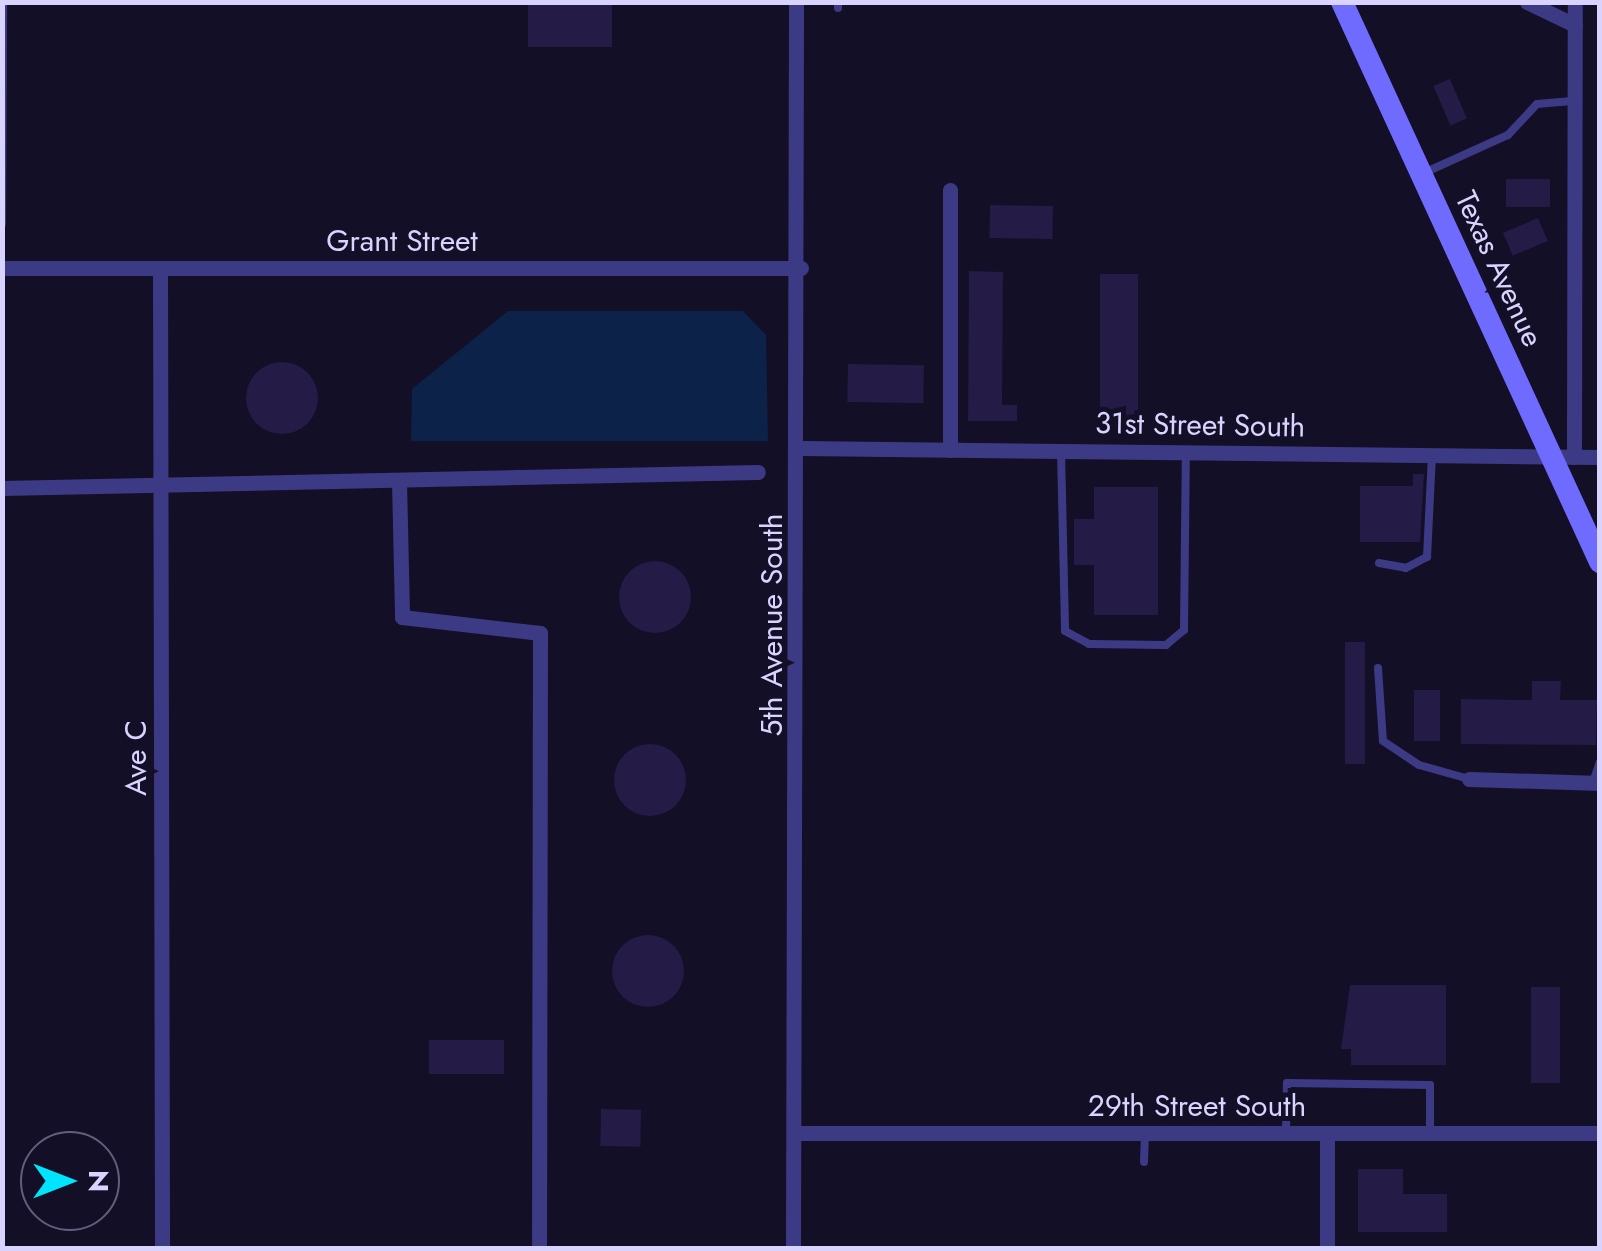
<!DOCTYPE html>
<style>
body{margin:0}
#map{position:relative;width:1602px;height:1251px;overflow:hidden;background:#130f26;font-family:Jost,sans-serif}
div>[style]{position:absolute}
.water>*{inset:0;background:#0c2248}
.building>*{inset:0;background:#241b47;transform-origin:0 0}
.round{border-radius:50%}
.service>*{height:8px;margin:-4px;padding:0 4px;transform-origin:4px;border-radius:4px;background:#3d3a85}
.minor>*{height:15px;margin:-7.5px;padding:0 7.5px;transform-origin:7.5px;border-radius:7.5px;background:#3d3a85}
.secondary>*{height:22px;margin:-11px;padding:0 11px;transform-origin:11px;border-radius:11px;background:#6f6bff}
span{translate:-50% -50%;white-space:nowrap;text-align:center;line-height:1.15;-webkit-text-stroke:10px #130f26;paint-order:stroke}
.street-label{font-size:30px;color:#d9d4ff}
.frame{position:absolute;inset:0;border:5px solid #d9d4ff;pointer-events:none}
.north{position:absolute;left:20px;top:1131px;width:100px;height:100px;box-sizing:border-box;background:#130f26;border:2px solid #625e7d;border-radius:50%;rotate:90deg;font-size:28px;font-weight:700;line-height:40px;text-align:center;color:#d9d4ff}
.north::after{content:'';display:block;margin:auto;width:35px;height:45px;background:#00e5ff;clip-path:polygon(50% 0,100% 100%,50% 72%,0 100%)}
</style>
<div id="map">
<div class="water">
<div style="clip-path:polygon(508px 311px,743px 311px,766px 335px,768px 441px,411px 441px,412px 389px)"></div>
</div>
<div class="building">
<div style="left:528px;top:2px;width:84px;height:45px"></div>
<div style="left:1450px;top:79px;width:43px;height:18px;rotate:67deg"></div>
<div style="left:1506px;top:179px;width:44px;height:28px"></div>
<div style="left:990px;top:205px;width:63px;height:33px;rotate:1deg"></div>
<div style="left:1538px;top:218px;width:25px;height:38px;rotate:67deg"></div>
<div style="clip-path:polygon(969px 271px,1003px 272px,1002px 405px,1017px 405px,1017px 421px,968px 421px)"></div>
<div style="left:1100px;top:274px;width:38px;height:144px"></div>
<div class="round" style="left:246px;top:362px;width:72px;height:72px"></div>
<div style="left:848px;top:364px;width:76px;height:38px;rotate:1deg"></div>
<div style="clip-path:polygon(1413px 474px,1424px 474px,1420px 542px,1360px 542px,1360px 486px,1413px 486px)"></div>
<div style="clip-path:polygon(1094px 487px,1158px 487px,1158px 615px,1094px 615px,1094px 565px,1074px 565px,1074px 519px,1094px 519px)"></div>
<div class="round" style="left:619px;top:561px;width:72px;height:72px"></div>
<div style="left:1345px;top:642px;width:20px;height:122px"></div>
<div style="clip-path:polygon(1532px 681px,1561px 681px,1560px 700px,1597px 700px,1596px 745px,1461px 744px,1461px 699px,1532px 700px)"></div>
<div style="left:1414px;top:690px;width:26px;height:51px"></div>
<div class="round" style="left:614px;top:744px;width:72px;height:72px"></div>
<div class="round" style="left:612px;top:935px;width:72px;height:72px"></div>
<div style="clip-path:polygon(1350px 985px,1446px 985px,1446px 1065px,1351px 1065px,1351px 1049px,1341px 1049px)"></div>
<div style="left:1531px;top:987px;width:29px;height:96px"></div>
<div style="left:504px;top:1040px;width:34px;height:75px;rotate:90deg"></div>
<div style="left:601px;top:1109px;width:40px;height:37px;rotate:1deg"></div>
<div style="clip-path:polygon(1358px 1169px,1403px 1169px,1403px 1194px,1447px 1194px,1447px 1232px,1358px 1232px)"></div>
</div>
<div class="service">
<div style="left:838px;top:2px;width:6px;rotate:90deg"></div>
<div style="left:1426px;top:172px;width:90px;rotate:-24.3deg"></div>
<div style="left:1508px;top:135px;width:42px;rotate:-46.9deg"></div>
<div style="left:1537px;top:104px;width:38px;rotate:-5deg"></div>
<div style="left:2px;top:224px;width:222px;rotate:-89.7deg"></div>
<div style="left:1061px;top:451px;width:180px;rotate:88.7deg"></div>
<div style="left:1065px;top:631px;width:27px;rotate:28deg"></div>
<div style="left:1089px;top:644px;width:77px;rotate:0.7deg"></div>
<div style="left:1166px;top:645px;width:23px;rotate:-40deg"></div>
<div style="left:1184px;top:630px;width:177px;rotate:-89.4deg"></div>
<div style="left:1379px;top:563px;width:27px;rotate:10deg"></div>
<div style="left:1406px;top:568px;width:24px;rotate:-28deg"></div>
<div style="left:1427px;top:557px;width:102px;rotate:-87.2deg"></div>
<div style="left:1378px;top:668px;width:73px;rotate:86.1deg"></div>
<div style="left:1383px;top:741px;width:43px;rotate:33.7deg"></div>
<div style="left:1419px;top:765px;width:52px;rotate:15.6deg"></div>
<div style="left:1593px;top:782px;width:21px;rotate:-71deg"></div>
<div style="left:1286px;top:1133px;width:50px;rotate:-88.9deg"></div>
<div style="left:1287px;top:1083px;width:143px;rotate:0.8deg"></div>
<div style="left:1430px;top:1085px;width:47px;rotate:90deg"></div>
<div style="left:1144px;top:1162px;width:29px;rotate:-88deg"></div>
</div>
<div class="minor">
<div style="left:1527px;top:2px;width:53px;rotate:25.6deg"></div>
<div style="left:950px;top:190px;width:260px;rotate:90deg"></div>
<div style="left:2px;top:268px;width:799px"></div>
<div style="left:160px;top:268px;width:980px;rotate:89.88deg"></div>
<div style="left:801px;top:448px;width:799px;rotate:0.65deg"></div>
<div style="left:1574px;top:457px;width:455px;rotate:-89.9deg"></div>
<div style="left:399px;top:481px;width:136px;rotate:88.7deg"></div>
<div style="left:402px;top:617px;width:139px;rotate:6.6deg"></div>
<div style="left:540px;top:633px;width:615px;rotate:90.09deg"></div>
<div style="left:2px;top:488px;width:756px;rotate:-1.21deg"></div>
<div style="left:1469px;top:779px;width:131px;rotate:1.7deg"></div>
<div style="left:795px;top:1133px;width:805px"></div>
<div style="left:1327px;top:1133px;width:115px;rotate:90deg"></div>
<div style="left:793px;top:1248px;width:1246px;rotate:-89.86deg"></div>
</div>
<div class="secondary">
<div style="left:1342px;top:2px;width:617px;rotate:65.26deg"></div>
</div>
<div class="street-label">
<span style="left:402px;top:241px">Grant Street</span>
<span style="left:1499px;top:269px;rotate:65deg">Texas Avenue</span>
<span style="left:1200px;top:425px;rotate:1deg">31st Street South</span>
<span style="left:772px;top:625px;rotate:-90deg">5th Avenue South</span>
<span style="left:136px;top:758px;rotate:-90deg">Ave C</span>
<span style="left:1197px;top:1106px">29th Street South</span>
</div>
<div class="frame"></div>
<div class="north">N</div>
</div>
